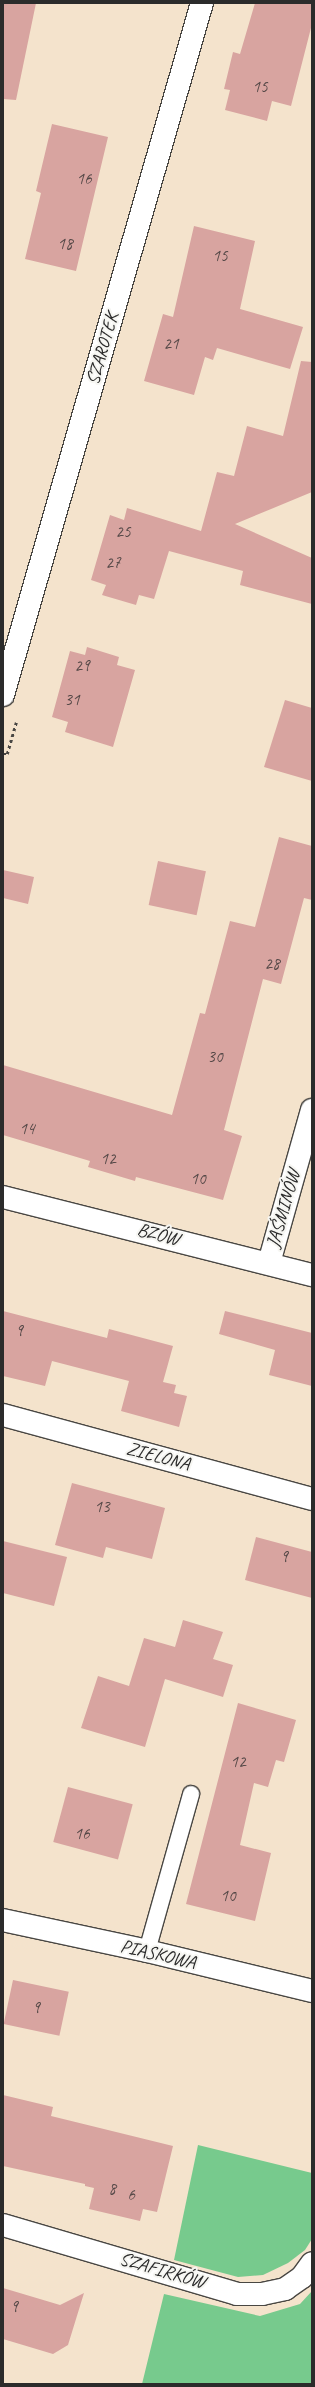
<!DOCTYPE html>
<meta charset="utf-8">
<style>
body{margin:0}
#map{position:relative;width:315px;height:2387px;overflow:hidden;background:#f4e3cc;font-family:Caveat,sans-serif}
div>[style]{position:absolute}
.green>*{inset:0;background:#77ca8d}
.building>*{inset:0;background:#d8a4a0;transform-origin:0 0}
.path>*{height:2.5px;margin-top:-1.25px;transform-origin:0;background:repeating-linear-gradient(90deg,#494743 0 3px,transparent 0 6px)}
.roads{filter:drop-shadow(1px 0 #494743) drop-shadow(-1px 0 #494743) drop-shadow(0 1px #494743) drop-shadow(0 -1px #494743)}
.service>*{height:16px;margin:-8px;padding:0 8px;transform-origin:8px;border-radius:8px;background:#fff}
.minor>*{height:22px;margin:-11px;padding:0 11px;transform-origin:11px;border-radius:11px;background:#fff}
span{translate:-50% -50%;white-space:nowrap;text-align:center;line-height:1.15;-webkit-text-stroke:4px #f6f6f2;paint-order:stroke}
.number-label{font-size:17px;color:#564948}
.number-label span{-webkit-text-stroke-width:0}
.street-label{font-size:19px;color:#2b2b2b}
.frame{position:absolute;inset:0;border:4px solid #2b2b2b;pointer-events:none}
</style>
<div id="map">
<div class="green">
<div style="clip-path:polygon(198px 2145px,312px 2173px,312px 2239px,305px 2250px,288px 2263px,263px 2275px,238px 2277px,174px 2260px)"></div>
<div style="clip-path:polygon(312px 2291px,312px 2384px,142px 2384px,164px 2294px,260px 2316px,300px 2304px)"></div>
</div>
<div class="building">
<div style="clip-path:polygon(3px 3px,36px 3px,16px 100px,3px 99px)"></div>
<div style="clip-path:polygon(255px 3px,312px 3px,312px 24px,291px 106px,272px 101px,267px 121px,225px 110px,230px 90px,224px 89px,233px 52px,240px 54px)"></div>
<div style="clip-path:polygon(52px 124px,108px 137px,76px 271px,25px 259px,41px 193px,36px 191px)"></div>
<div style="clip-path:polygon(194px 226px,255px 241px,240px 309px,303px 327px,290px 369px,217px 348px,213px 360px,205px 357px,194px 395px,144px 381px,163px 314px,173px 317px)"></div>
<div style="clip-path:polygon(301px 361px,312px 362px,312px 492px,235px 524px,312px 558px,312px 604px,240px 585px,243px 571px,169px 551px,154px 599px,139px 595px,136px 605px,102px 595px,106px 585px,91px 580px,110px 515px,124px 520px,127px 508px,201px 531px,217px 472px,234px 476px,247px 426px,283px 436px)"></div>
<div style="clip-path:polygon(87px 647px,119px 657px,117px 665px,135px 670px,113px 747px,65px 732px,68px 722px,52px 717px,70px 651px,85px 655px)"></div>
<div style="clip-path:polygon(285px 700px,312px 708px,312px 781px,264px 767px)"></div>
<div style="clip-path:polygon(279px 837px,312px 846px,312px 900px,304px 898px,281px 984px,263px 979px,224px 1130px,242px 1136px,223px 1200px,136px 1177px,135px 1181px,88px 1167px,90px 1161px,3px 1135px,3px 1065px,172px 1115px,200px 1013px,205px 1014px,230px 921px,255px 927px)"></div>
<div style="left:158px;top:861px;width:49px;height:45px;rotate:12deg"></div>
<div style="clip-path:polygon(3px 870px,34px 877px,28px 904px,3px 898px)"></div>
<div style="clip-path:polygon(3px 1311px,107px 1338px,109px 1329px,173px 1346px,163px 1382px,176px 1385px,174px 1393px,187px 1396px,179px 1427px,121px 1411px,129px 1381px,52px 1361px,45px 1386px,3px 1376px)"></div>
<div style="clip-path:polygon(225px 1311px,312px 1333px,312px 1386px,269px 1375px,275px 1350px,219px 1334px)"></div>
<div style="clip-path:polygon(72px 1483px,165px 1508px,152px 1559px,106px 1547px,103px 1558px,55px 1545px)"></div>
<div style="clip-path:polygon(256px 1537px,312px 1552px,312px 1598px,245px 1580px)"></div>
<div style="clip-path:polygon(3px 1541px,67px 1557px,54px 1606px,3px 1593px)"></div>
<div style="clip-path:polygon(183px 1620px,223px 1632px,213px 1659px,233px 1665px,223px 1697px,165px 1679px,145px 1747px,81px 1728px,98px 1676px,129px 1686px,144px 1638px,175px 1647px)"></div>
<div style="clip-path:polygon(238px 1703px,296px 1720px,284px 1762px,276px 1760px,268px 1787px,254px 1783px,240px 1845px,271px 1853px,255px 1921px,186px 1904px)"></div>
<div style="left:68px;top:1787px;width:67px;height:57px;rotate:15deg"></div>
<div style="left:13px;top:1980px;width:57px;height:45px;rotate:12deg"></div>
<div style="clip-path:polygon(3px 2095px,53px 2107px,51px 2116px,173px 2146px,157px 2212px,143px 2209px,140px 2221px,89px 2209px,94px 2188px,85px 2186px,85px 2184px,3px 2166px)"></div>
<div style="clip-path:polygon(3px 2288px,60px 2305px,84px 2293px,68px 2345px,53px 2354px,3px 2339px)"></div>
</div>
<div class="path">
<div style="left:3px;top:754px;width:4px"></div>
<div style="left:7px;top:754px;width:33px;rotate:-74deg"></div>
</div>
<div class="roads">
<div class="service">
<div style="left:147px;top:1951px;width:163px;rotate:-74.3deg"></div>
</div>
<div class="minor">
<div style="left:3px;top:695px;width:720px;rotate:-73.96deg"></div>
<div style="left:3px;top:1197px;width:319px;rotate:14.2deg"></div>
<div style="left:269px;top:1263px;width:159px;rotate:-74.3deg"></div>
<div style="left:3px;top:1415px;width:320px;rotate:15.2deg"></div>
<div style="left:3px;top:1920px;width:147px;rotate:12.1deg"></div>
<div style="left:147px;top:1951px;width:170px;rotate:13.6deg"></div>
<div style="left:3px;top:2225px;width:244px;rotate:16.4deg"></div>
<div style="left:237px;top:2294px;width:25px"></div>
<div style="left:262px;top:2294px;width:24px;rotate:-12deg"></div>
<div style="left:285px;top:2289px;width:21px;rotate:-35deg"></div>
<div style="left:302px;top:2277px;width:17px;rotate:-54deg"></div>
</div>
</div>
<div class="number-label">
<span style="left:260px;top:87px">15</span>
<span style="left:84px;top:179px">16</span>
<span style="left:65px;top:244px">18</span>
<span style="left:220px;top:256px">15</span>
<span style="left:171px;top:344px">21</span>
<span style="left:123px;top:532px">25</span>
<span style="left:113px;top:563px">27</span>
<span style="left:82px;top:666px">29</span>
<span style="left:72px;top:700px">31</span>
<span style="left:272px;top:964px">28</span>
<span style="left:215px;top:1057px">30</span>
<span style="left:27px;top:1129px">14</span>
<span style="left:108px;top:1159px">12</span>
<span style="left:198px;top:1179px">10</span>
<span style="left:19px;top:1331px">9</span>
<span style="left:102px;top:1507px">13</span>
<span style="left:284px;top:1557px">9</span>
<span style="left:238px;top:1762px">12</span>
<span style="left:82px;top:1834px">16</span>
<span style="left:228px;top:1896px">10</span>
<span style="left:36px;top:2008px">9</span>
<span style="left:112px;top:2189px">8</span>
<span style="left:131px;top:2195px">6</span>
<span style="left:14px;top:2307px">9</span>
</div>
<div class="street-label">
<span style="left:103px;top:349px;rotate:-74deg">SZAROTEK</span>
<span style="left:284px;top:1209px;rotate:-74deg">JAŚMINÓW</span>
<span style="left:158px;top:1235px;rotate:14deg">BZÓW</span>
<span style="left:158px;top:1457px;rotate:15deg">ZIELONA</span>
<span style="left:158px;top:1955px;rotate:13deg">PIASKOWA</span>
<span style="left:162px;top:2271px;rotate:16deg">SZAFIRKÓW</span>
</div>
<div class="frame"></div>
</div>
